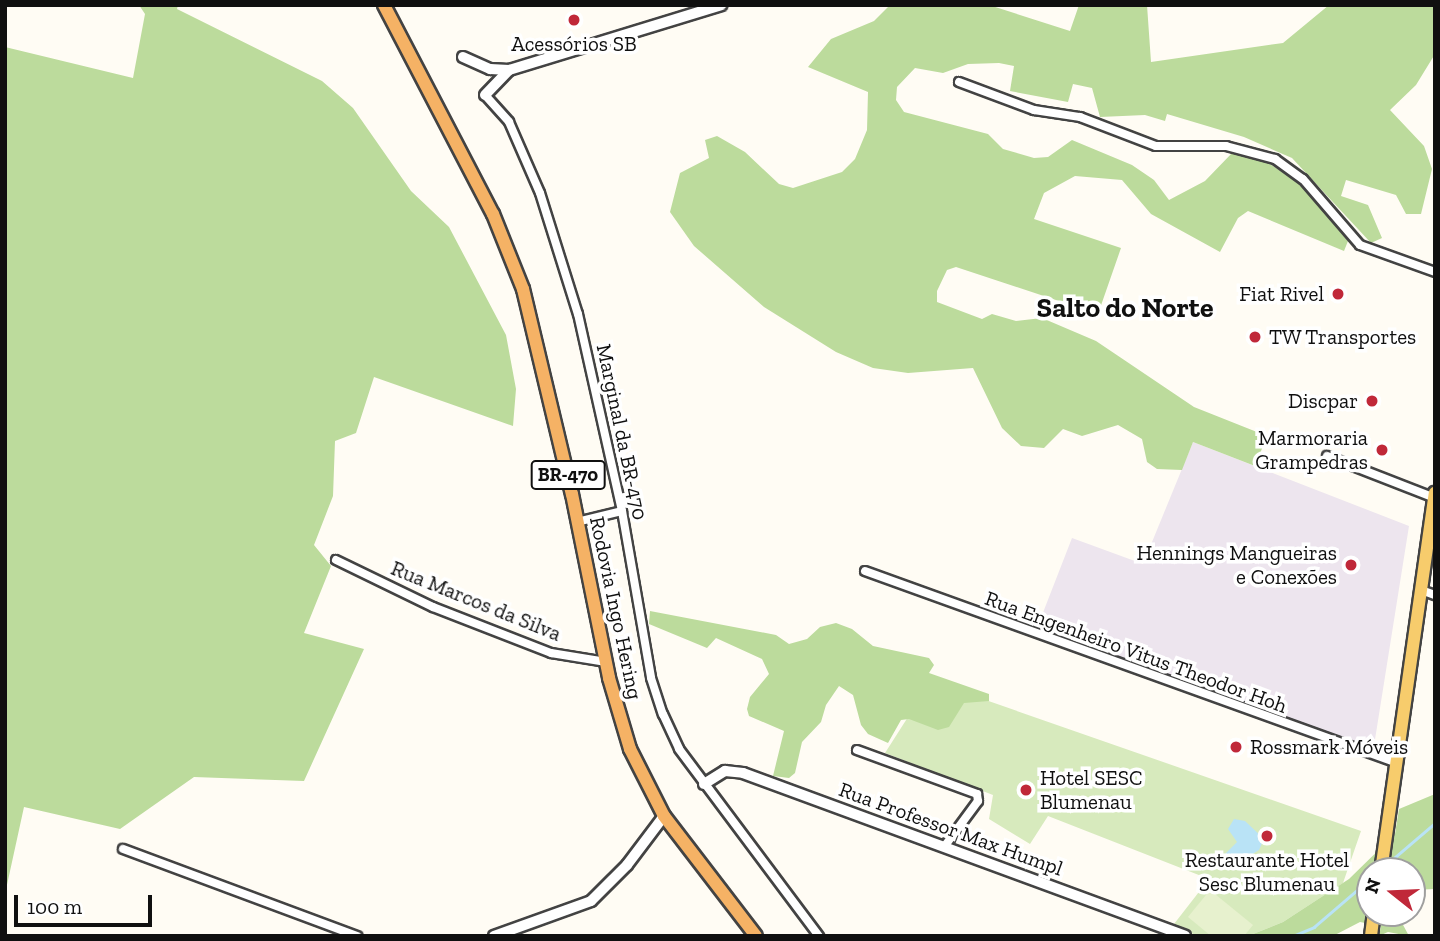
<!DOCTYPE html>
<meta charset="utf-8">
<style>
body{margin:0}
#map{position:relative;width:1440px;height:941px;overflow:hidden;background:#fffcf4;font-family:"Zilla Slab",serif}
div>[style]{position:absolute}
.industrial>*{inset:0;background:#ede5ee}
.green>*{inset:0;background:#d7eabd}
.forest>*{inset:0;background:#bcdb9c}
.pitch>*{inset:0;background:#e7f1ce}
.water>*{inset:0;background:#b9e3f6}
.stream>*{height:2.5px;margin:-1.25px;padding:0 1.25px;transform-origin:1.25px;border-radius:1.25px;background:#b9e3f6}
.roads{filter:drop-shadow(2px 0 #434343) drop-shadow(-2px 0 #434343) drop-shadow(0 2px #434343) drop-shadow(0 -2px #434343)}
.minor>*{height:8px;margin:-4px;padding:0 4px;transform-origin:4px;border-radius:4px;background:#fff}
.tertiary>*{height:10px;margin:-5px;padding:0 5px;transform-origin:5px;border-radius:5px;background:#fff}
.primary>*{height:12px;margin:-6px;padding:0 6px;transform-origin:6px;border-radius:6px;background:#f7cc6c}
.trunk>*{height:12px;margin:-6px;padding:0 6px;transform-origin:6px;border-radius:6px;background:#f5b265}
.dots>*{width:19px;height:19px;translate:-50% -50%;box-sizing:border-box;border:4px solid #fff;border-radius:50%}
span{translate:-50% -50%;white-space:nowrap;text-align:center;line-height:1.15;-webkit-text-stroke:7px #fff;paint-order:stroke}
.shield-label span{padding:2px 5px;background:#fff;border:2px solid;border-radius:5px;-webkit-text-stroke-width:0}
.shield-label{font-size:19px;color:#101010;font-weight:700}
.poi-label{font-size:21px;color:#101010}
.right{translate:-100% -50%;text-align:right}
.left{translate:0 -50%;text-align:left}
.street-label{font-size:21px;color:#101010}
.district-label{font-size:28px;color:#101010;font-weight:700}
.frame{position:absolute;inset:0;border:7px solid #101010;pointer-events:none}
.north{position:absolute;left:1356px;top:857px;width:70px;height:70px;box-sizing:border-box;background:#fff;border:2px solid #9f9f9f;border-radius:50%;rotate:288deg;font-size:19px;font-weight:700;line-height:28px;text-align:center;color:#101010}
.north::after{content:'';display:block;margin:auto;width:24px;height:32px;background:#c02839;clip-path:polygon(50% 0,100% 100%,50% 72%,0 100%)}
.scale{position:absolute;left:14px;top:895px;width:138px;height:32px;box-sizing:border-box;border:4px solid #101010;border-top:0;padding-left:9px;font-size:21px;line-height:24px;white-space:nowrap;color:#101010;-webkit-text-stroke:5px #fff;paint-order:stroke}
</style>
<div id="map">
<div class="industrial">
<div style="clip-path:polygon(1193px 442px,1409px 526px,1373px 752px,1037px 628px,1072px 538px,1143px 564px)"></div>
</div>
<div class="green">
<div style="clip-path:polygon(931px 681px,1361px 831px,1343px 883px,1283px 922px,1248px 936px,1197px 936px,1174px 924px,1209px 879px,1048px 816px,1030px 844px,989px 819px,993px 795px,885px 753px)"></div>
</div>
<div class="forest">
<div style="clip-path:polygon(139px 5px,178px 5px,177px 9px,322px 81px,353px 108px,411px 191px,449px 227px,506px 335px,516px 389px,513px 426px,374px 377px,356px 433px,335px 441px,333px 496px,314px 545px,331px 566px,304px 633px,364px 649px,304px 781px,194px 777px,120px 829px,24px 807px,5px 894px,5px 47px,133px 78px,145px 14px)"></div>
<div style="clip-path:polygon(890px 5px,989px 5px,1070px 31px,1079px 5px,1147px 5px,1151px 62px,1283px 43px,1329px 5px,1434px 5px,1435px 54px,1416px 85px,1390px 110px,1424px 146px,1432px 169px,1421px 214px,1406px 214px,1396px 195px,1346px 180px,1341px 196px,1368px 205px,1382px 238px,1371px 243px,1292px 158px,1244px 137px,1167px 114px,1165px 121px,1145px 115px,1100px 117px,1092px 88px,1073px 84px,1068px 102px,1010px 91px,1014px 66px,999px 63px,968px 64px,943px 73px,915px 68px,897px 87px,896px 100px,904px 112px,988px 134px,1003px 149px,1034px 158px,1048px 157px,1072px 140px,1132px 165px,1154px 180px,1169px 200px,1205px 181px,1233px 152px,1267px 162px,1302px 185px,1348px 241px,1344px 251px,1248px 211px,1238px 218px,1220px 252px,1151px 214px,1122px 180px,1075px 176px,1044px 193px,1034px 219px,1121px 248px,1098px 314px,956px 267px,947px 270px,937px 291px,937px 302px,982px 319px,992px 314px,1016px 321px,1042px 318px,1096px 341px,1194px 407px,1267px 436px,1255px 466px,1193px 442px,1182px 470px,1157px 469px,1147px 462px,1142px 439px,1118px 425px,1082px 436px,1063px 429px,1044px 448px,1021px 446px,1002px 428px,973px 368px,908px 373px,873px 368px,836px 352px,764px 307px,694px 246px,670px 212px,680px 173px,709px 158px,705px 140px,717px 136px,745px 152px,779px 184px,793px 188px,842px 172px,855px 159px,867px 130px,868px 92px,808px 67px,831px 39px,874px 21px)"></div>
<div style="clip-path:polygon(650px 611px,776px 635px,789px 644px,807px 639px,820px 627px,836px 623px,852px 629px,873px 646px,929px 658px,934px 665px,929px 673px,989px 694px,989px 701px,964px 703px,949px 727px,938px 730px,909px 719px,901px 720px,888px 743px,868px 734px,861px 725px,853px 695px,839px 686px,826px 705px,821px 722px,802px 742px,795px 773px,789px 778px,773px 776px,784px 731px,749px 716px,747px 709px,750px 697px,769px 674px,762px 659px,716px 638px,707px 648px,649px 624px)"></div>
<div style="clip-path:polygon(1435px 794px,1435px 889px,1412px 890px,1412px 871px,1370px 871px,1370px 913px,1404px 913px,1402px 923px,1409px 936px,1388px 932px,1379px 936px,1381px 926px,1360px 922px,1333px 936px,1248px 936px,1283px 922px,1349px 879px,1395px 834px,1399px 809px)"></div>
</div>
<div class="pitch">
<div style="clip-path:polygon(1210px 890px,1253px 925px,1244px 936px,1211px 936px,1188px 917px)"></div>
</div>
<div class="water">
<div style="clip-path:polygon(1234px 819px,1245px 821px,1264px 839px,1259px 850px,1235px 865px,1224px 855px,1237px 842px,1228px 829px)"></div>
</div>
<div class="stream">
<div style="left:1387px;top:864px;width:63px;rotate:-40.5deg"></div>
<div style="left:1293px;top:936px;width:23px;rotate:-23deg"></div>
<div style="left:1314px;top:927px;width:74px;rotate:-40.6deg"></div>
</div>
<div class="roads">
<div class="minor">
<div style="left:959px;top:82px;width:80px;rotate:20.5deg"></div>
<div style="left:1034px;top:110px;width:47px;rotate:8.7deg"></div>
<div style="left:1080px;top:117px;width:81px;rotate:20.9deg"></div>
<div style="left:1156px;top:146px;width:70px"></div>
<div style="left:1226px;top:146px;width:51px;rotate:14.9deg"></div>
<div style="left:1275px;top:159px;width:34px;rotate:36deg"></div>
<div style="left:1303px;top:179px;width:87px;rotate:49.2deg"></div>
<div style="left:1360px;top:245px;width:80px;rotate:19.8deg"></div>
<div style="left:485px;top:95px;width:36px;rotate:48deg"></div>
<div style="left:509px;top:122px;width:77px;rotate:66.4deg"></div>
<div style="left:540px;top:193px;width:127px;rotate:72.6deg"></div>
<div style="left:578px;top:314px;width:202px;rotate:77.4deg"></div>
<div style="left:622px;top:511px;width:169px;rotate:80.1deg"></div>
<div style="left:651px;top:678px;width:38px;rotate:72deg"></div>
<div style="left:663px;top:714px;width:38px;rotate:65deg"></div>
<div style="left:679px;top:749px;width:234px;rotate:53.2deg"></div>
<div style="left:1327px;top:456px;width:116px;rotate:21.3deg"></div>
<div style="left:577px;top:522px;width:46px;rotate:-13.7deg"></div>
<div style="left:336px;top:560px;width:108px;rotate:25.9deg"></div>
<div style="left:433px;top:607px;width:127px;rotate:21.3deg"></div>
<div style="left:551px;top:653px;width:56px;rotate:9.3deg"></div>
<div style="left:865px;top:571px;width:566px;rotate:19.84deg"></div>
<div style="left:1421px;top:590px;width:15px;rotate:20deg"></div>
<div style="left:857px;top:750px;width:128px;rotate:20.1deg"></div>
<div style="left:977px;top:794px;width:7px;rotate:82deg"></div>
<div style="left:978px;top:801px;width:57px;rotate:126.5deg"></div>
<div style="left:123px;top:849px;width:250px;rotate:20.4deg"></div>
</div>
<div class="tertiary">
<div style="left:463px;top:57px;width:30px;rotate:24deg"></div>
<div style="left:490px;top:69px;width:19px;rotate:3deg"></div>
<div style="left:485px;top:95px;width:35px;rotate:-46deg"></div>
<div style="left:509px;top:70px;width:222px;rotate:-17deg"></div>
<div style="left:704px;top:784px;width:25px;rotate:-32deg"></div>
<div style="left:725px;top:771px;width:18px;rotate:6deg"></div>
<div style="left:743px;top:773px;width:471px;rotate:20.2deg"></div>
<div style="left:494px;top:936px;width:103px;rotate:-19.8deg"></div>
<div style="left:591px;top:901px;width:51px;rotate:-45deg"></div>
<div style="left:627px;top:865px;width:61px;rotate:-52.9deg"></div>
</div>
<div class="primary">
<div style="left:1381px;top:871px;width:382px;rotate:-81.9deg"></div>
<div style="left:1371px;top:936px;width:23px;rotate:-83deg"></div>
</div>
<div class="trunk">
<div style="left:384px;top:5px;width:236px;rotate:62.5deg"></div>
<div style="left:493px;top:214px;width:81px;rotate:68.2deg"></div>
<div style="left:523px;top:289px;width:211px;rotate:76.6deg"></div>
<div style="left:572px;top:494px;width:188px;rotate:78.6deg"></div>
<div style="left:609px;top:678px;width:74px;rotate:73.5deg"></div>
<div style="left:630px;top:749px;width:75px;rotate:63.1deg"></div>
<div style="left:664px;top:816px;width:151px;rotate:52.5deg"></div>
</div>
</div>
<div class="dots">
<div style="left:574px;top:20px;background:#c02839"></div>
<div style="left:1338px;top:294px;background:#c02839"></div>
<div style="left:1255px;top:337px;background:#c02839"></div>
<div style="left:1372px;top:401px;background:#c02839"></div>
<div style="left:1382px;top:450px;background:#c02839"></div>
<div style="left:1351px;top:565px;background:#c02839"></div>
<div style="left:1236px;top:747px;background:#c02839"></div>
<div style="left:1026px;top:790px;background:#c02839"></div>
<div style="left:1267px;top:836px;background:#c02839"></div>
</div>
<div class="shield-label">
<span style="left:568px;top:475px">BR-470</span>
</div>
<div class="poi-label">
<span style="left:574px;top:44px">Acessórios SB</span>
<span class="right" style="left:1324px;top:294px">Fiat Rivel</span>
<span class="left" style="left:1269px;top:337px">TW Transportes</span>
<span class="right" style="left:1358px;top:401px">Discpar</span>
<span class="right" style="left:1368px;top:450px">Marmoraria<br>Grampedras</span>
<span class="right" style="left:1337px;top:565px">Hennings Mangueiras<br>e Conexões</span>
<span class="left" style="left:1250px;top:747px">Rossmark Móveis</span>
<span class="left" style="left:1040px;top:790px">Hotel SESC<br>Blumenau</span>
<span style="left:1267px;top:872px">Restaurante Hotel<br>Sesc Blumenau</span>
</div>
<div class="street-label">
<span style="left:622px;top:432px;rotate:78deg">Marginal da BR-470</span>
<span style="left:476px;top:601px;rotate:22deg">Rua Marcos da Silva</span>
<span style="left:616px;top:608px;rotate:78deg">Rodovia Ingo Hering</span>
<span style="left:1136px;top:652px;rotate:20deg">Rua Engenheiro Vitus Theodor Hoh</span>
<span style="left:951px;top:829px;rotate:20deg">Rua Professor Max Humpl</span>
</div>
<div class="district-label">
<span style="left:1125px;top:308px">Salto do Norte</span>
</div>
<div class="frame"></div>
<div class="north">N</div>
<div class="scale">100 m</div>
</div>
